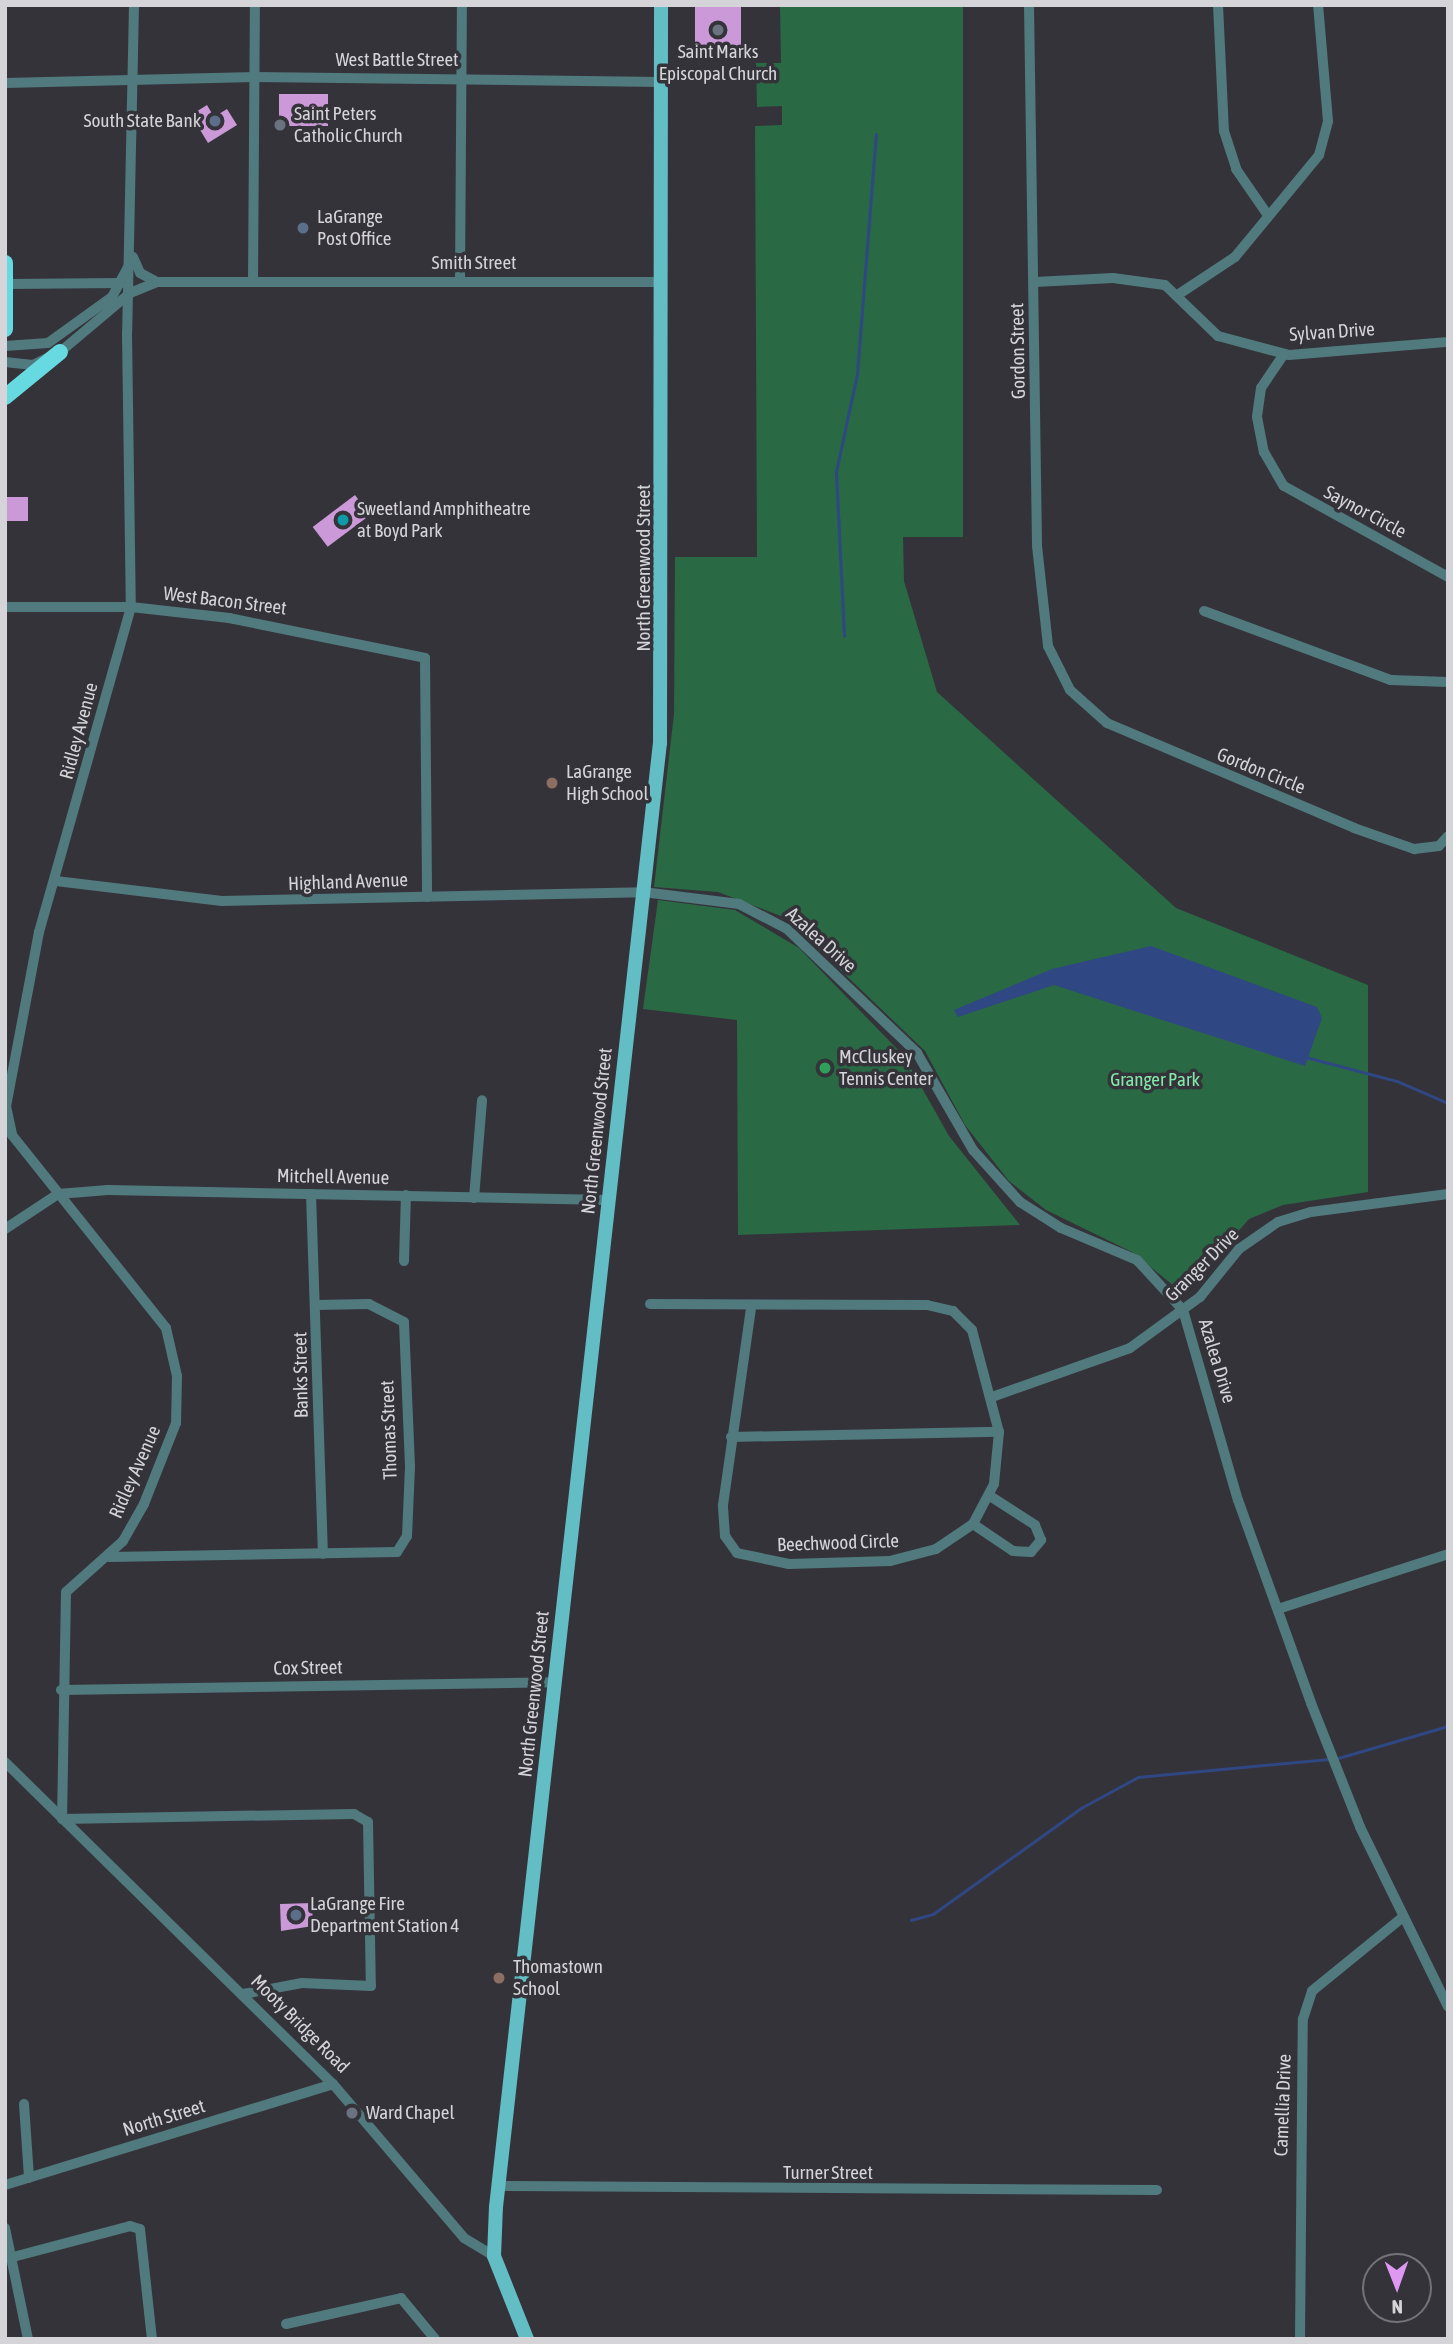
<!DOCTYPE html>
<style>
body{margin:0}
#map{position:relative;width:1453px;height:2344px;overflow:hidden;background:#35333a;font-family:"Asap Condensed",sans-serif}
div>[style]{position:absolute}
.green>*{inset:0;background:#296944}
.water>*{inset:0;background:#2f4883}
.stream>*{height:2.5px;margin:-1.25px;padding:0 1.25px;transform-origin:1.25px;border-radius:1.25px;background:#2f4883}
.building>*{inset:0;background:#cb99d8;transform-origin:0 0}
.minor>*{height:10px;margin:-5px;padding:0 5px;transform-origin:5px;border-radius:5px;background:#507a7d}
.major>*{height:14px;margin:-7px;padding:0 7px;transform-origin:7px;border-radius:7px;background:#62bec4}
.highway>*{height:16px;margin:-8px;padding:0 8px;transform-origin:8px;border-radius:8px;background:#67d9e0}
.dots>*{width:19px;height:19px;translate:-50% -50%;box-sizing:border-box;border:4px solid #35333a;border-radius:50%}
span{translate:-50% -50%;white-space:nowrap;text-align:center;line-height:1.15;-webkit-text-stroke:7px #35333a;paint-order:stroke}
.poi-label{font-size:19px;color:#d5d4d8}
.left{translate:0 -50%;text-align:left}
.right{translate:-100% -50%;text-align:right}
.street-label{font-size:19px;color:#d5d4d8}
.park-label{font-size:19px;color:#82e9a9}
.frame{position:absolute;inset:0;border:7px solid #d5d4d8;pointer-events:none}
.north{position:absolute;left:1362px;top:2253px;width:70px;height:70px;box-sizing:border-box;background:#35333a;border:2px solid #757379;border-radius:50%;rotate:179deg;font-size:19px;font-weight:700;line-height:28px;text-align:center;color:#d5d4d8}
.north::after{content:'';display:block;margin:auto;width:24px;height:32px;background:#de98f2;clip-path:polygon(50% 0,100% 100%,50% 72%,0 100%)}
</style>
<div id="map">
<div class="green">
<div style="clip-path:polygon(754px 5px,963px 5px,963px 537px,903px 537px,904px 581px,937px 692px,1176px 908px,1368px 985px,1368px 1192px,1283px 1205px,1249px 1219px,1184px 1294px,1132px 1252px,1046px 1210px,1009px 1181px,965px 1125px,925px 1051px,786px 918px,718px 892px,654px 887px,674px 714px,675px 557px,757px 557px,755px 126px,782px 125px,782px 106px,757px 107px,756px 63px,781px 63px,780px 7px)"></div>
<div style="clip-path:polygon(658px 900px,735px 910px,799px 948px,904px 1056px,949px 1136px,1020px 1225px,738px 1235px,737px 1020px,643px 1009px)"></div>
</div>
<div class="water">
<div style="clip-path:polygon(1151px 946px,1317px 1007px,1322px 1018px,1305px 1066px,1054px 985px,958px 1017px,954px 1010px,1052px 969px)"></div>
</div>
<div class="stream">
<div style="left:844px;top:636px;width:164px;rotate:-92.8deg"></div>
<div style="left:836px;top:472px;width:100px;rotate:-77.9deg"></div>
<div style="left:857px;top:374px;width:240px;rotate:-85.5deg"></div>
<div style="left:1306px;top:1057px;width:94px;rotate:14.8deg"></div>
<div style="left:1397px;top:1081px;width:56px;rotate:23.3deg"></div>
<div style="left:1335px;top:1759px;width:118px;rotate:-16.3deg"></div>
<div style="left:911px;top:1920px;width:23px;rotate:-15deg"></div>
<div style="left:933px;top:1914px;width:182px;rotate:-35.6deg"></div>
<div style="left:1081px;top:1808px;width:65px;rotate:-28.5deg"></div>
<div style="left:1138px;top:1777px;width:192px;rotate:-5.4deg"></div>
</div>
<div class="building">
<div style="left:695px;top:6px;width:46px;height:49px"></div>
<div style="left:279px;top:94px;width:49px;height:32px"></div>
<div style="clip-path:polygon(207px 105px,214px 117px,227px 109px,237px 125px,208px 143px,191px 115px)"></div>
<div style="left:355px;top:495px;width:25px;height:53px;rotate:53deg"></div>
<div style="left:28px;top:497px;width:24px;height:23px;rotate:90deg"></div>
<div style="clip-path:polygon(312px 1903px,313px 1926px,281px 1931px,280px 1904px)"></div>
</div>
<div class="minor">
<div style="left:134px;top:5px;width:328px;rotate:91.2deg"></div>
<div style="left:127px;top:333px;width:274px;rotate:89.2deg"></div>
<div style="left:131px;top:607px;width:338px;rotate:105.8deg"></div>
<div style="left:39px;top:932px;width:177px;rotate:100.7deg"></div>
<div style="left:6px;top:1106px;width:30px;rotate:78deg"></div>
<div style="left:12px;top:1135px;width:247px;rotate:51.4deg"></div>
<div style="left:166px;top:1328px;width:49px;rotate:77.1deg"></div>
<div style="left:177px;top:1376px;width:47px;rotate:91.2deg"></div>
<div style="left:176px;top:1423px;width:87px;rotate:111.6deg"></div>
<div style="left:144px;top:1504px;width:43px;rotate:119.6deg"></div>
<div style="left:123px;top:1541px;width:76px;rotate:138.2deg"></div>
<div style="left:66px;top:1592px;width:227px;rotate:91deg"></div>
<div style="left:62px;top:1819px;width:292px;rotate:-1deg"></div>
<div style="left:354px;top:1814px;width:16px;rotate:30deg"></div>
<div style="left:368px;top:1822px;width:164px;rotate:89deg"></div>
<div style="left:371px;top:1986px;width:69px;rotate:-177.5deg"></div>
<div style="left:302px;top:1983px;width:60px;rotate:169.4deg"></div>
<div style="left:1029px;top:5px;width:541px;rotate:89.15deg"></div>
<div style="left:1037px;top:546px;width:101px;rotate:83.7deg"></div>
<div style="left:1048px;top:646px;width:49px;rotate:63.4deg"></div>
<div style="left:1070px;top:690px;width:50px;rotate:41.7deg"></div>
<div style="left:1107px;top:723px;width:268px;rotate:23deg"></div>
<div style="left:1354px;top:828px;width:64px;rotate:19.3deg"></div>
<div style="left:1414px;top:849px;width:25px;rotate:-7deg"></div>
<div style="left:1439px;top:846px;width:13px;rotate:-48deg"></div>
<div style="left:1218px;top:5px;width:126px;rotate:87.3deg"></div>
<div style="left:1224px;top:131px;width:40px;rotate:72deg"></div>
<div style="left:1236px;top:169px;width:55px;rotate:55.4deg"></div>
<div style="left:5px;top:83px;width:250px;rotate:-1.4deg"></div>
<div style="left:255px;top:77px;width:405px;rotate:0.7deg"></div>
<div style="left:133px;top:257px;width:17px;rotate:66deg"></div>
<div style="left:140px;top:273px;width:19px;rotate:28deg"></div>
<div style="left:253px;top:279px;width:274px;rotate:-89.6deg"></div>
<div style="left:460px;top:280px;width:275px;rotate:-89.6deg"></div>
<div style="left:1035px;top:282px;width:78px;rotate:-2.9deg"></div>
<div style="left:1113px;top:278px;width:52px;rotate:7.7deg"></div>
<div style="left:1165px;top:285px;width:74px;rotate:43.9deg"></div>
<div style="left:1218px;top:336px;width:73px;rotate:15deg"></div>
<div style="left:1289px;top:355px;width:160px;rotate:-4.7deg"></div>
<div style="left:8px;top:284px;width:113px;rotate:-0.5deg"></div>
<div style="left:1179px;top:294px;width:67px;rotate:-33.5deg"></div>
<div style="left:1235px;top:257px;width:132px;rotate:-50.5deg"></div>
<div style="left:1319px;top:155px;width:35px;rotate:-75deg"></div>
<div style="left:1328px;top:121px;width:116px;rotate:-94.9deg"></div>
<div style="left:5px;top:346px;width:43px;rotate:-4deg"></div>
<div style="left:48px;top:343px;width:79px;rotate:-35.7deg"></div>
<div style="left:112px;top:297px;width:34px;rotate:-62deg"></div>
<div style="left:1284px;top:354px;width:41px;rotate:124.1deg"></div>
<div style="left:1261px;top:388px;width:29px;rotate:98deg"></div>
<div style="left:1257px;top:417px;width:36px;rotate:79deg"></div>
<div style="left:1264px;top:452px;width:39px;rotate:60deg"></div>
<div style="left:1284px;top:486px;width:188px;rotate:29deg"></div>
<div style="left:5px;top:362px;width:28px;rotate:6deg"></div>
<div style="left:33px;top:365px;width:30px;rotate:-26deg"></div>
<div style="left:60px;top:352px;width:92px;rotate:-40.1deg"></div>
<div style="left:130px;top:293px;width:29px;rotate:-22deg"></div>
<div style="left:157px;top:282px;width:503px"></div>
<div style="left:5px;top:607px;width:126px"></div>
<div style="left:131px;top:607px;width:99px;rotate:6.4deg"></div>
<div style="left:229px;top:618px;width:200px;rotate:11.5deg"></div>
<div style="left:425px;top:658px;width:239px;rotate:89.5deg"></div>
<div style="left:1204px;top:611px;width:199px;rotate:20.3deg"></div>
<div style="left:1391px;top:680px;width:57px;rotate:2deg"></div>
<div style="left:56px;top:881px;width:167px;rotate:6.9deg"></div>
<div style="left:222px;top:901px;width:421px;rotate:-1.2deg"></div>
<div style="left:643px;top:892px;width:97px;rotate:7.1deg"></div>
<div style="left:739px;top:904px;width:54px;rotate:27.5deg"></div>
<div style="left:787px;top:929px;width:180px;rotate:43.6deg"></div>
<div style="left:917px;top:1053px;width:112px;rotate:60deg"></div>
<div style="left:973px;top:1150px;width:70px;rotate:47.9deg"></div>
<div style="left:1020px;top:1202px;width:49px;rotate:32.4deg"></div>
<div style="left:1061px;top:1228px;width:82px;rotate:22.8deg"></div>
<div style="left:1137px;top:1260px;width:68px;rotate:47.4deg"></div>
<div style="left:1183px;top:1310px;width:198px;rotate:73.9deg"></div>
<div style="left:1238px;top:1500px;width:216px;rotate:70.2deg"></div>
<div style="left:1311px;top:1703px;width:133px;rotate:68.4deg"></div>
<div style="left:1360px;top:1827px;width:200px;rotate:63.9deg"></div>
<div style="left:311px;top:1194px;width:360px;rotate:88.1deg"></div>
<div style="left:474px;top:1198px;width:98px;rotate:-85.3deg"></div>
<div style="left:5px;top:1229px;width:64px;rotate:-33.4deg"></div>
<div style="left:58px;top:1194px;width:50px;rotate:-4.6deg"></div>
<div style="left:108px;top:1190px;width:500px;rotate:1.15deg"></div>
<div style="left:404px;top:1261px;width:66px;rotate:-88.3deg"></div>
<div style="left:650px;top:1304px;width:277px;rotate:0.2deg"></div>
<div style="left:927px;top:1305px;width:27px;rotate:13deg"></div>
<div style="left:953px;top:1311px;width:27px;rotate:45deg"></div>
<div style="left:972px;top:1330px;width:106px;rotate:75.2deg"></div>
<div style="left:999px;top:1432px;width:52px;rotate:95.5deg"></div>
<div style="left:994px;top:1484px;width:45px;rotate:117.7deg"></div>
<div style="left:973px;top:1524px;width:45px;rotate:146deg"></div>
<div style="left:936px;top:1549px;width:48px;rotate:165.4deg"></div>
<div style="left:890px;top:1561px;width:101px;rotate:178.3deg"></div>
<div style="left:789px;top:1564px;width:53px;rotate:-168.1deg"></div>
<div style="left:737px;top:1553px;width:21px;rotate:-125deg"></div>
<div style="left:725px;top:1536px;width:31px;rotate:-94deg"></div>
<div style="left:723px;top:1505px;width:198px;rotate:-81.9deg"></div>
<div style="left:992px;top:1397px;width:146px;rotate:-19.5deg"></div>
<div style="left:1130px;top:1348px;width:87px;rotate:-36.1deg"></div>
<div style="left:1200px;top:1297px;width:62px;rotate:-50.9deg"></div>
<div style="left:1239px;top:1249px;width:47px;rotate:-34.7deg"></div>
<div style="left:1278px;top:1222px;width:34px;rotate:-17deg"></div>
<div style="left:1311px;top:1212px;width:138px;rotate:-7.5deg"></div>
<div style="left:731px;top:1437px;width:268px;rotate:-1.1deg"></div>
<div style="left:973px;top:1524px;width:48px;rotate:34deg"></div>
<div style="left:1013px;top:1551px;width:18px;rotate:3deg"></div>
<div style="left:1031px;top:1552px;width:16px;rotate:-50deg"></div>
<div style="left:1041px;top:1540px;width:16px;rotate:-112deg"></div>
<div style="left:1035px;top:1525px;width:54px;rotate:-147.2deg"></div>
<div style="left:109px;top:1557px;width:288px;rotate:-1deg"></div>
<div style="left:397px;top:1552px;width:19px;rotate:-58deg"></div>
<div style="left:407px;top:1536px;width:70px;rotate:-87.5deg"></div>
<div style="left:410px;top:1466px;width:144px;rotate:-92.4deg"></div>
<div style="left:404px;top:1322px;width:39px;rotate:-153deg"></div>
<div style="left:369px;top:1304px;width:53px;rotate:178.9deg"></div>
<div style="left:1281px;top:1608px;width:176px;rotate:-17.9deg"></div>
<div style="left:61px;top:1690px;width:494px;rotate:-0.9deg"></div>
<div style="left:5px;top:1762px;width:460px;rotate:44.5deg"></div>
<div style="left:333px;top:2084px;width:202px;rotate:49.6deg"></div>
<div style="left:464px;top:2238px;width:35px;rotate:31deg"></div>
<div style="left:24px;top:2104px;width:74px;rotate:86.1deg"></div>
<div style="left:5px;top:2185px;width:343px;rotate:-17.1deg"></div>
<div style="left:499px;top:2186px;width:658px;rotate:0.35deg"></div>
<div style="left:5px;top:2228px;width:113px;rotate:78.3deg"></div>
<div style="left:13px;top:2257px;width:121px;rotate:-14.8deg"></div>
<div style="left:130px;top:2226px;width:10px;rotate:17deg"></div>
<div style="left:140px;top:2229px;width:111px;rotate:83.8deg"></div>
<div style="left:286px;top:2324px;width:118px;rotate:-12.7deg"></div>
<div style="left:401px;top:2298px;width:53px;rotate:50.3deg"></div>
<div style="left:1300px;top:2339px;width:320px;rotate:-89.5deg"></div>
<div style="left:1303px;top:2019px;width:29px;rotate:-72deg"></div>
<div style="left:1312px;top:1991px;width:117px;rotate:-39.1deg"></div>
</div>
<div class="major">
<div style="left:527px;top:2339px;width:89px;rotate:-111.7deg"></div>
<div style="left:494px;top:2256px;width:49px;rotate:-87.7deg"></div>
<div style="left:496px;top:2207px;width:1473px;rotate:-83.61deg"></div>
<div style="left:660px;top:743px;width:738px;rotate:-89.92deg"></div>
</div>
<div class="highway">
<div style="left:5px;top:263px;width:66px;rotate:90deg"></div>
<div style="left:5px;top:397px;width:71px;rotate:-39.3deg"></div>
</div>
<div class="dots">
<div style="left:718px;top:30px;background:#6b7280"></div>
<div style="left:215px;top:121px;background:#5c6f8a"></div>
<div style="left:280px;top:125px;background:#6b7280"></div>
<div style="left:303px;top:228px;background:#5c6f8a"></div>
<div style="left:343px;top:520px;background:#0f9aa8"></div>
<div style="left:552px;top:783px;background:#8d6e63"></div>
<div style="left:825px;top:1068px;background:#2e9e5b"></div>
<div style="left:296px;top:1915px;background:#5c6f8a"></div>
<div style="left:499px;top:1978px;background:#8d6e63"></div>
<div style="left:352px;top:2113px;background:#6b7280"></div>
</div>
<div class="poi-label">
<span style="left:718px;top:63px">Saint Marks<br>Episcopal Church</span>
<span class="left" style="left:294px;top:125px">Saint Peters<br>Catholic Church</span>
<span class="right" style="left:201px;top:121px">South State Bank</span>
<span class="left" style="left:317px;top:228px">LaGrange<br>Post Office</span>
<span class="left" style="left:357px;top:520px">Sweetland Amphitheatre<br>at Boyd Park</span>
<span class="left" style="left:566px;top:783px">LaGrange<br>High School</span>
<span class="left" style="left:839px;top:1068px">McCluskey<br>Tennis Center</span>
<span class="left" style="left:310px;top:1915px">LaGrange Fire<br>Department Station 4</span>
<span class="left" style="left:513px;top:1978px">Thomastown<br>School</span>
<span class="left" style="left:366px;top:2113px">Ward Chapel</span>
</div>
<div class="street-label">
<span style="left:397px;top:60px">West Battle Street</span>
<span style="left:474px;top:263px">Smith Street</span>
<span style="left:1332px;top:332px;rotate:-4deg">Sylvan Drive</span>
<span style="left:1018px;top:351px;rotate:-91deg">Gordon Street</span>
<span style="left:1365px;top:512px;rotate:28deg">Saynor Circle</span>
<span style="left:644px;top:568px;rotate:-90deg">North Greenwood Street</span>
<span style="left:225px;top:601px;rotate:7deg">West Bacon Street</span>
<span style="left:79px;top:731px;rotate:-75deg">Ridley Avenue</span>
<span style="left:1261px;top:771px;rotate:22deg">Gordon Circle</span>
<span style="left:348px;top:882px;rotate:-2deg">Highland Avenue</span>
<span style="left:821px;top:940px;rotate:42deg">Azalea Drive</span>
<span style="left:597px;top:1131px;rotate:-84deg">North Greenwood Street</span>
<span style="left:333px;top:1177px;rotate:1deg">Mitchell Avenue</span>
<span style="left:1202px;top:1265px;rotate:-45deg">Granger Drive</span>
<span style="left:1217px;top:1361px;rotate:73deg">Azalea Drive</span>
<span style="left:301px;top:1375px;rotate:-91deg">Banks Street</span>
<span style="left:389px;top:1430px;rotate:-92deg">Thomas Street</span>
<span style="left:135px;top:1472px;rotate:-66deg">Ridley Avenue</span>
<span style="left:838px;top:1543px;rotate:-2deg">Beechwood Circle</span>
<span style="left:308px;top:1668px;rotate:-1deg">Cox Street</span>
<span style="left:534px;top:1694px;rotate:-84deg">North Greenwood Street</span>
<span style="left:300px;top:2024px;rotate:45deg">Mooty Bridge Road</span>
<span style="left:1283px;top:2105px;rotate:-88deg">Camellia Drive</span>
<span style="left:164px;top:2118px;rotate:-17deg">North Street</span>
<span style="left:828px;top:2173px">Turner Street</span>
</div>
<div class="park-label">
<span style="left:1155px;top:1080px">Granger Park</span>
</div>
<div class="frame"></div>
<div class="north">N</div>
</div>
